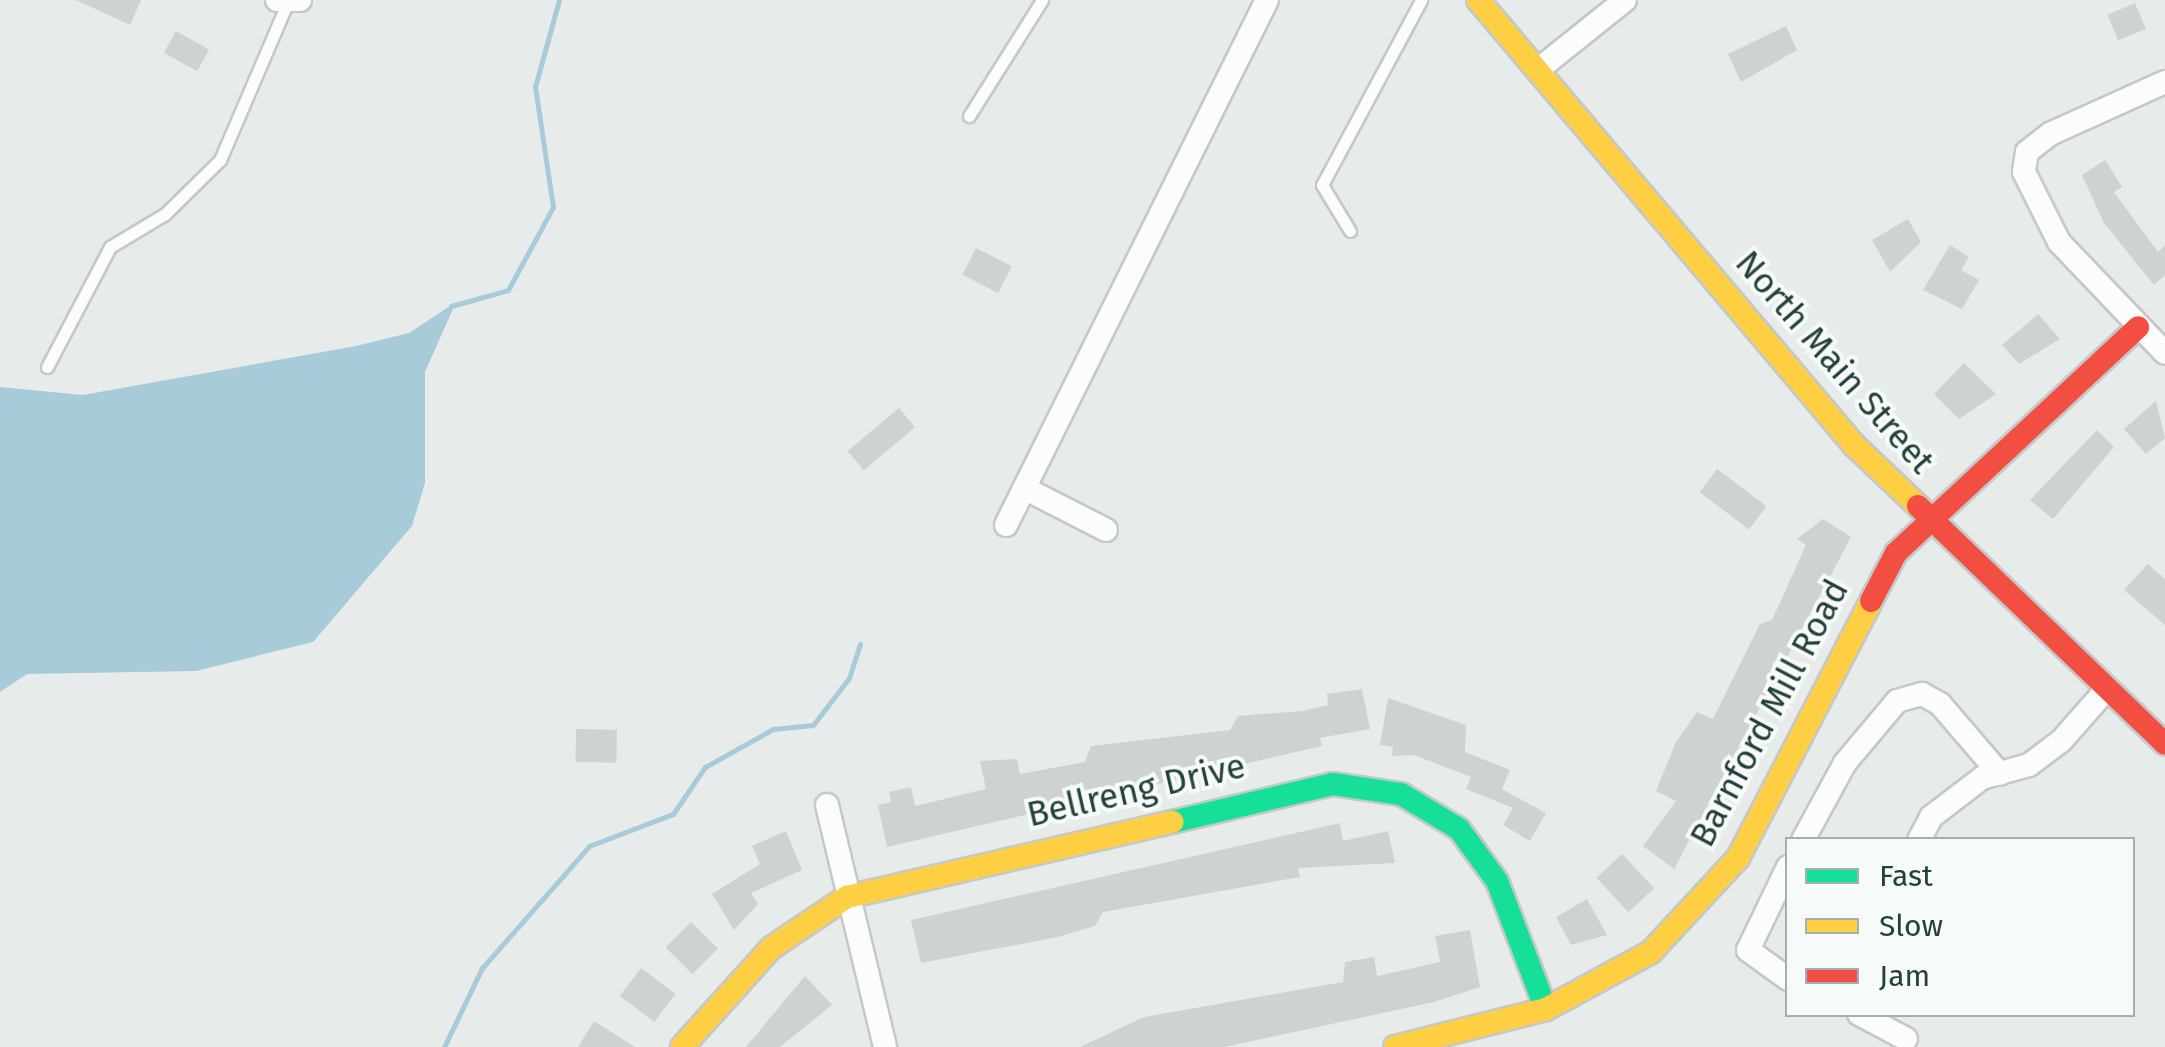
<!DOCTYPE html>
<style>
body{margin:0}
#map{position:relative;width:2165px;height:1047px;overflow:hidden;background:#e7eceb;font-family:"Fira Sans",sans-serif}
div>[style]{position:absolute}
.water>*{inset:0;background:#a8cbda}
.stream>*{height:5px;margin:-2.5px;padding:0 2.5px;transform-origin:2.5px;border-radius:2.5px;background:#a8cbda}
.building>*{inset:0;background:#ced3d2;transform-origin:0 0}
.roads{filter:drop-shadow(2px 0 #c4c9c8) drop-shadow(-2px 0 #c4c9c8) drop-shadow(0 2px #c4c9c8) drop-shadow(0 -2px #c4c9c8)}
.lane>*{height:11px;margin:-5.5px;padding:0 5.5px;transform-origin:5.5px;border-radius:5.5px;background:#fbfcfc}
.street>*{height:22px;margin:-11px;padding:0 11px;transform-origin:11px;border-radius:11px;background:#fbfcfc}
.fast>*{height:22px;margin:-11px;padding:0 11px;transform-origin:11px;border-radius:11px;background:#16e098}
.slow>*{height:22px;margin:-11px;padding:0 11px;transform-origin:11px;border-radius:11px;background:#ffcf43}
.jam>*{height:22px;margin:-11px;padding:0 11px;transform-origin:11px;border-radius:11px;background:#f24e42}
span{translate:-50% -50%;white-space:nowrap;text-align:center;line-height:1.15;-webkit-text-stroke:8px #f6faf9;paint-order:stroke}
.street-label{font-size:35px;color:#24403d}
.legend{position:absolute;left:1785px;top:837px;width:350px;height:180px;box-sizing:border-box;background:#f6faf9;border:2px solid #a2b0ae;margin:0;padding:12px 18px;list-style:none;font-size:30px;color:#24403d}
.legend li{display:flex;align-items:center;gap:20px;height:50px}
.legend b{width:50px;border:2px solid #a2b0ae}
</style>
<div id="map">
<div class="water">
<div style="clip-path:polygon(456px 302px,425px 372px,425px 483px,412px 526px,313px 642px,196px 671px,27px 674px,0 692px,0 387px,83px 395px,356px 346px,409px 333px)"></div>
</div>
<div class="stream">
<div style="left:451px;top:306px;width:59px;rotate:-15.7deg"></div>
<div style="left:508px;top:290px;width:94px;rotate:-61.5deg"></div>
<div style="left:553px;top:207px;width:121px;rotate:-98.5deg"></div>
<div style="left:535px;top:87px;width:90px;rotate:-74.6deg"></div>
<div style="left:444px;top:1047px;width:88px;rotate:-64.3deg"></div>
<div style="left:482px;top:968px;width:162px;rotate:-48.7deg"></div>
<div style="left:589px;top:846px;width:90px;rotate:-20.9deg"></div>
<div style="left:673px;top:814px;width:57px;rotate:-55.8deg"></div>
<div style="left:705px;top:767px;width:78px;rotate:-29.2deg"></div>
<div style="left:773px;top:729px;width:40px;rotate:-5.7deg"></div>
<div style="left:813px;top:725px;width:59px;rotate:-52.5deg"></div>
<div style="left:849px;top:678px;width:36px;rotate:-72deg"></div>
</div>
<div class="building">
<div style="clip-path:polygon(76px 0,141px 0,130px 25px)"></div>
<div style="left:2135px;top:3px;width:28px;height:30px;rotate:67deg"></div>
<div style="clip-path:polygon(1786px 26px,1797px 50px,1741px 82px,1728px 54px)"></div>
<div style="left:176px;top:31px;width:38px;height:25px;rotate:29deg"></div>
<div style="clip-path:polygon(2105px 160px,2122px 187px,2114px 192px,2158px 252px,2165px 245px,2165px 275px,2154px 285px,2104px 223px,2082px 175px)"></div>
<div style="clip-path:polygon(1908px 219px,1921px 242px,1890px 272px,1872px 240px)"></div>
<div style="clip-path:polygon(1950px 245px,1969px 257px,1961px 270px,1979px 280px,1962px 309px,1923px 290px)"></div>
<div style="left:976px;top:248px;width:40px;height:30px;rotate:27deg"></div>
<div style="clip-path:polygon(2038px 314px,2060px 339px,2019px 364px,2002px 345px)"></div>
<div style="clip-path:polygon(1964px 363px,1996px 394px,1959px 419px,1934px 394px)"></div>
<div style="clip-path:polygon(2156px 401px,2165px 438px,2146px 454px,2124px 429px)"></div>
<div style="left:899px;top:408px;width:25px;height:67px;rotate:50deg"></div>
<div style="clip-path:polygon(2097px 430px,2114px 447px,2053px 519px,2030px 500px)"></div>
<div style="left:1717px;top:469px;width:62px;height:29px;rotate:37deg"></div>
<div style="clip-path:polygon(1823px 519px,1851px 537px,1674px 869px,1643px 846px,1676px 801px,1656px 791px,1676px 742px,1697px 712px,1713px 719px,1760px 624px,1772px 620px,1806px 545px,1797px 539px)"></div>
<div style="clip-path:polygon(2148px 564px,2165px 579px,2165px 625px,2124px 590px)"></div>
<div style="clip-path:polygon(1362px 689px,1370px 729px,1320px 738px,1322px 746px,887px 847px,878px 805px,891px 802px,889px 792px,911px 787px,915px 806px,986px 789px,980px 761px,1017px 759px,1020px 774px,1085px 762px,1091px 746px,1230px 730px,1238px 716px,1302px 711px,1328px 705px,1327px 694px)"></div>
<div style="clip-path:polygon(1388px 698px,1466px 725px,1465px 752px,1510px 770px,1502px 789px,1546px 813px,1530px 841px,1503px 825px,1513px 808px,1466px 789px,1471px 777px,1414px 755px,1392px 756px,1393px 747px,1380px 745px)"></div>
<div style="left:576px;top:729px;width:41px;height:33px;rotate:1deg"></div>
<div style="clip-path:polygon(1340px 823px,1343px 841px,1388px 831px,1395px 863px,1298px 868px,1300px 877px,1103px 912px,1095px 926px,1058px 937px,921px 963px,911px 920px)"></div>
<div style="clip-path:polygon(786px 831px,802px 870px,751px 893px,758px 904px,734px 930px,712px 894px,760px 864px,752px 846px)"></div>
<div style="left:1622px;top:854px;width:47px;height:35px;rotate:47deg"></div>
<div style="clip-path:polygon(1587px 899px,1607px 935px,1571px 945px,1556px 917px)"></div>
<div style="left:691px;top:922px;width:38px;height:36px;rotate:45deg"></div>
<div style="clip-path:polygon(1470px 930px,1480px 987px,1434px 1002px,1224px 1047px,1080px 1047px,1144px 1017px,1343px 982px,1345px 962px,1374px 957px,1377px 976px,1440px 962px,1435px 936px)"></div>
<div style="left:641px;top:968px;width:43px;height:35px;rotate:37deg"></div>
<div style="clip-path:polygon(805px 976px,832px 1005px,780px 1047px,746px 1047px)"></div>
<div style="clip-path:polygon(594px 1021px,635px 1047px,578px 1047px)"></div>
</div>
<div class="roads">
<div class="lane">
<div style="left:969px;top:116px;width:137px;rotate:-57.8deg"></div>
<div style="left:1350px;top:231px;width:54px;rotate:-121.3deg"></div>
<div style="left:1322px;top:185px;width:210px;rotate:-61.8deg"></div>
<div style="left:47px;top:367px;width:136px;rotate:-62.3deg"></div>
<div style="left:110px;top:247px;width:64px;rotate:-31deg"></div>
<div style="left:165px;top:214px;width:77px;rotate:-44.5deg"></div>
<div style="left:220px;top:160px;width:168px;rotate:-66.8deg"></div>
</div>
<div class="street">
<div style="left:277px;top:0;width:23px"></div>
<div style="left:1539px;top:69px;width:110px;rotate:-38.7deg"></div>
<div style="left:2165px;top:82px;width:126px;rotate:155.7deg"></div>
<div style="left:2050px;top:134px;width:29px;rotate:142deg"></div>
<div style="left:2027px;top:152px;width:20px;rotate:99deg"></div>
<div style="left:2024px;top:172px;width:78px;rotate:63.4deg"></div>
<div style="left:2059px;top:242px;width:153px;rotate:46.3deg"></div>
<div style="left:1024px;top:488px;width:92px;rotate:27.1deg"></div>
<div style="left:1006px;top:525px;width:586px;rotate:-63.57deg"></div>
<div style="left:827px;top:805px;width:249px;rotate:76.5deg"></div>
<div style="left:1803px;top:840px;width:88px;rotate:-61.4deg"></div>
<div style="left:1845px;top:763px;width:81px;rotate:-50deg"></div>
<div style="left:1897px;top:701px;width:26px;rotate:-16deg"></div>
<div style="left:1922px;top:694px;width:21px;rotate:29deg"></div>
<div style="left:1940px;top:704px;width:92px;rotate:49.4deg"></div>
<div style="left:1919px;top:840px;width:26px;rotate:-62deg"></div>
<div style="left:1931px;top:817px;width:64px;rotate:-37.4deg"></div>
<div style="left:1982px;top:778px;width:49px;rotate:-15.5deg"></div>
<div style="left:2029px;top:765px;width:40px;rotate:-37deg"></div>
<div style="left:2061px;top:741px;width:68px;rotate:-48.6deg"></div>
<div style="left:1788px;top:867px;width:92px;rotate:115.7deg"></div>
<div style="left:1748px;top:950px;width:49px;rotate:35.9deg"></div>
<div style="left:1859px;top:1014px;width:53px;rotate:28deg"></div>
</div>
<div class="fast">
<div style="left:1172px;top:822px;width:165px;rotate:-13.3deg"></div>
<div style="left:1333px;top:784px;width:69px;rotate:8.4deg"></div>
<div style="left:1401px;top:794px;width:68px;rotate:31.1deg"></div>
<div style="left:1459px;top:829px;width:64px;rotate:53.8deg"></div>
<div style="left:1497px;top:881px;width:137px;rotate:69.1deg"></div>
</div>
<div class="slow">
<div style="left:1478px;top:0;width:583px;rotate:49.8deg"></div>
<div style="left:1854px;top:445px;width:88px;rotate:43.6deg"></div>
<div style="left:682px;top:1047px;width:133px;rotate:-48deg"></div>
<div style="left:771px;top:948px;width:92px;rotate:-33.9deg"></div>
<div style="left:847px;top:897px;width:334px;rotate:-13deg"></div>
<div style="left:1395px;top:1047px;width:156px;rotate:-14.1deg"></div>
<div style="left:1546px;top:1009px;width:119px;rotate:-28.5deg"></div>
<div style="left:1651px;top:952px;width:128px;rotate:-47.2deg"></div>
<div style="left:1738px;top:858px;width:289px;rotate:-62.6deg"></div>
</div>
<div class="jam">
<div style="left:1918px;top:506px;width:343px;rotate:43.9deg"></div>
<div style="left:1871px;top:601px;width:54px;rotate:-62.5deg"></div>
<div style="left:1896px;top:553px;width:331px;rotate:-43deg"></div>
</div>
</div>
<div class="street-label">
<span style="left:1835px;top:362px;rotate:49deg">North Main Street</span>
<span style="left:1769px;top:713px;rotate:-62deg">Barnford Mill Road</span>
<span style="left:1136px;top:790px;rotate:-13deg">Bellreng Drive</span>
</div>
<ul class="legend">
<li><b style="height:12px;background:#16e098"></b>Fast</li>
<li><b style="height:12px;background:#ffcf43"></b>Slow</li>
<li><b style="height:12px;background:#f24e42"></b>Jam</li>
</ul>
</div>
